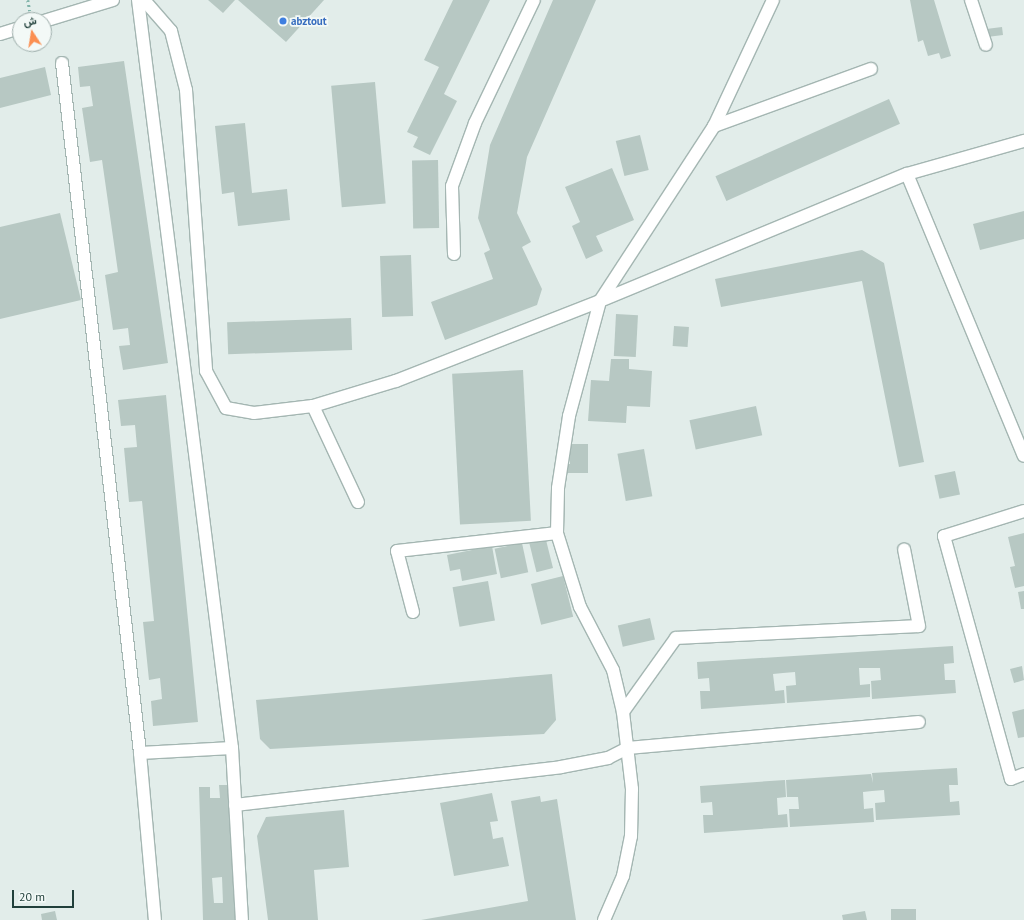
<!DOCTYPE html>
<meta charset="utf-8">
<style>
body{margin:0}
#map{position:relative;width:1024px;height:920px;overflow:hidden;background:#e2edea;font-family:"PT Sans",Vazirmatn,sans-serif}
div>[style]{position:absolute}
.building>*{inset:0;background:#b7c8c3;transform-origin:0 0}
.path>*{height:2.5px;margin-top:-1.25px;transform-origin:0;background:repeating-linear-gradient(90deg,#80b3a9 0 2px,transparent 0 5px)}
.roads{filter:drop-shadow(1px 0 #a4b6b2) drop-shadow(-1px 0 #a4b6b2) drop-shadow(0 1px #a4b6b2) drop-shadow(0 -1px #a4b6b2)}
.minor>*{height:12px;margin:-6px;padding:0 6px;transform-origin:6px;border-radius:6px;background:#fff}
.dots>*{width:11px;height:11px;translate:-50% -50%;box-sizing:border-box;border:2px solid #f3f9f7;border-radius:50%}
span{translate:-50% -50%;white-space:nowrap;text-align:center;line-height:1.15;-webkit-text-stroke:3.5px #f3f9f7;paint-order:stroke}
.shop-label{font-size:11px;color:#366cbe;font-weight:700}
.left{translate:0 -50%;text-align:left}
.north{position:absolute;left:12px;top:12px;width:40px;height:40px;box-sizing:border-box;background:#f3f9f7;border:1px solid #9fafac;border-radius:50%;rotate:348deg;font-size:11px;font-weight:700;line-height:16px;text-align:center;color:#21403b}
.north::after{content:'';display:block;margin:auto;width:14px;height:18px;background:#fb8f52;clip-path:polygon(50% 0,100% 100%,50% 72%,0 100%)}
.scale{position:absolute;left:12px;top:890px;width:62px;height:18px;box-sizing:border-box;border:2px solid #21403b;border-top:0;padding-left:5px;font-size:12px;line-height:14px;white-space:nowrap;color:#21403b;-webkit-text-stroke:3px #f3f9f7;paint-order:stroke}
</style>
<div id="map">
<div class="building">
<div style="clip-path:polygon(208px 0,235px 0,223px 13px)"></div>
<div style="clip-path:polygon(238px 0,324px 0,286px 42px)"></div>
<div style="clip-path:polygon(453px 0,490px 0,444px 94px,457px 101px,430px 155px,413px 147px,418px 137px,407px 132px,439px 67px,424px 60px)"></div>
<div style="clip-path:polygon(553px 0,596px 0,527px 157px,517px 213px,531px 242px,522px 247px,542px 289px,537px 305px,445px 340px,431px 302px,493px 279px,484px 253px,490px 250px,478px 218px,490px 145px)"></div>
<div style="clip-path:polygon(910px 0,934px 0,951px 56px,941px 59px,939px 53px,928px 56px,923px 40px,918px 42px)"></div>
<div style="left:1002px;top:27px;width:8px;height:18px;rotate:83deg"></div>
<div style="clip-path:polygon(124px 61px,168px 363px,123px 370px,119px 346px,130px 345px,128px 328px,113px 330px,105px 275px,118px 272px,102px 160px,90px 162px,82px 108px,93px 106px,90px 86px,80px 87px,78px 67px)"></div>
<div style="clip-path:polygon(45px 67px,51px 95px,0 108px,0 78px)"></div>
<div style="left:375px;top:82px;width:122px;height:44px;rotate:85deg"></div>
<div style="left:889px;top:99px;width:27px;height:190px;rotate:66deg"></div>
<div style="clip-path:polygon(245px 123px,252px 193px,287px 189px,290px 220px,238px 226px,234px 192px,222px 194px,215px 126px)"></div>
<div style="left:640px;top:135px;width:36px;height:25px;rotate:76deg"></div>
<div style="left:438px;top:160px;width:68px;height:26px;rotate:89deg"></div>
<div style="clip-path:polygon(612px 168px,634px 220px,596px 236px,603px 251px,586px 259px,572px 226px,580px 222px,565px 187px)"></div>
<div style="clip-path:polygon(1024px 211px,1024px 239px,980px 250px,973px 224px)"></div>
<div style="clip-path:polygon(60px 213px,81px 300px,0 319px,0 227px)"></div>
<div style="clip-path:polygon(862px 250px,884px 263px,924px 462px,899px 467px,862px 281px,721px 307px,715px 279px)"></div>
<div style="left:411px;top:255px;width:61px;height:31px;rotate:88deg"></div>
<div style="left:616px;top:314px;width:22px;height:42px;rotate:3deg"></div>
<div style="left:351px;top:318px;width:32px;height:124px;rotate:88deg"></div>
<div style="left:674px;top:326px;width:15px;height:20px;rotate:4deg"></div>
<div style="clip-path:polygon(611px 359px,629px 359px,629px 369px,652px 371px,650px 407px,627px 406px,626px 423px,588px 421px,591px 380px,609px 381px)"></div>
<div style="left:523px;top:370px;width:151px;height:71px;rotate:87deg"></div>
<div style="clip-path:polygon(166px 395px,198px 722px,153px 726px,151px 701px,162px 699px,160px 678px,149px 680px,143px 622px,154px 621px,142px 501px,129px 502px,124px 448px,137px 447px,135px 425px,121px 426px,118px 400px)"></div>
<div style="left:756px;top:406px;width:30px;height:68px;rotate:78deg"></div>
<div style="clip-path:polygon(570px 444px,588px 444px,588px 473px,563px 473px,563px 464px,570px 464px)"></div>
<div style="left:644px;top:449px;width:48px;height:27px;rotate:80deg"></div>
<div style="left:955px;top:471px;width:24px;height:21px;rotate:78deg"></div>
<div style="clip-path:polygon(1024px 533px,1024px 586px,1015px 588px,1010px 567px,1015px 566px,1008px 537px)"></div>
<div style="left:545px;top:536px;width:33px;height:17px;rotate:76deg"></div>
<div style="left:522px;top:543px;width:30px;height:28px;rotate:78deg"></div>
<div style="clip-path:polygon(492px 546px,497px 574px,462px 581px,460px 569px,450px 571px,447px 555px)"></div>
<div style="left:563px;top:576px;width:42px;height:33px;rotate:76deg"></div>
<div style="left:488px;top:581px;width:40px;height:36px;rotate:80deg"></div>
<div style="clip-path:polygon(1024px 591px,1024px 609px,1021px 609px,1018px 592px)"></div>
<div style="left:650px;top:618px;width:22px;height:33px;rotate:77deg"></div>
<div style="clip-path:polygon(953px 646px,954px 663px,944px 664px,945px 680px,955px 680px,956px 693px,872px 699px,871px 681px,881px 680px,880px 668px,859px 668px,860px 685px,870px 684px,870px 697px,787px 703px,786px 686px,796px 685px,795px 672px,783px 673px,773px 674px,775px 691px,784px 690px,785px 703px,701px 709px,700px 691px,710px 691px,709px 678px,698px 679px,697px 662px)"></div>
<div style="clip-path:polygon(1022px 666px,1024px 680px,1014px 683px,1010px 669px)"></div>
<div style="clip-path:polygon(552px 674px,556px 720px,544px 734px,270px 749px,260px 739px,256px 700px)"></div>
<div style="clip-path:polygon(1024px 709px,1024px 737px,1018px 738px,1012px 712px)"></div>
<div style="clip-path:polygon(957px 768px,958px 785px,949px 785px,950px 802px,959px 801px,960px 815px,876px 820px,875px 803px,885px 802px,884px 790px,872px 791px,863px 792px,864px 809px,873px 808px,874px 822px,790px 827px,789px 809px,799px 809px,798px 797px,787px 797px,786px 780px,871px 774px,873px 783px,872px 773px)"></div>
<div style="clip-path:polygon(785px 780px,786px 797px,777px 798px,778px 815px,787px 814px,788px 827px,704px 833px,703px 815px,713px 815px,712px 802px,701px 803px,700px 786px)"></div>
<div style="clip-path:polygon(evenodd,219px 785px,231px 785px,236px 920px,203px 920px,199px 787px,210px 787px,210px 798px,220px 798px,219px 785px,222px 877px,223px 903px,214px 903px,212px 878px,222px 877px)"></div>
<div style="clip-path:polygon(492px 793px,498px 821px,490px 822px,493px 839px,503px 837px,509px 866px,454px 876px,440px 803px)"></div>
<div style="clip-path:polygon(540px 796px,541px 802px,557px 799px,576px 920px,421px 920px,528px 901px,511px 801px)"></div>
<div style="clip-path:polygon(344px 810px,349px 867px,314px 870px,318px 920px,268px 920px,257px 836px,266px 817px)"></div>
<div style="left:891px;top:909px;width:25px;height:11px"></div>
<div style="clip-path:polygon(55px 911px,57px 920px,42px 920px,41px 914px)"></div>
<div style="clip-path:polygon(865px 911px,867px 920px,843px 920px,842px 915px)"></div>
</div>
<div class="path">
<div style="left:28px;top:0;width:11px;rotate:80deg"></div>
</div>
<div class="roads">
<div class="minor">
<div style="left:144px;top:0;width:41px;rotate:48.9deg"></div>
<div style="left:171px;top:31px;width:61px;rotate:75.7deg"></div>
<div style="left:186px;top:90px;width:282px;rotate:85.9deg"></div>
<div style="left:206px;top:371px;width:42px;rotate:61.6deg"></div>
<div style="left:226px;top:408px;width:28px;rotate:10deg"></div>
<div style="left:254px;top:413px;width:59px;rotate:-6.8deg"></div>
<div style="left:313px;top:406px;width:87px;rotate:-16.8deg"></div>
<div style="left:396px;top:381px;width:219px;rotate:-21.4deg"></div>
<div style="left:600px;top:301px;width:332px;rotate:-22.5deg"></div>
<div style="left:907px;top:174px;width:305px;rotate:67.5deg"></div>
<div style="left:971px;top:0;width:47px;rotate:71.6deg"></div>
<div style="left:44px;top:21px;width:72px;rotate:-16.9deg"></div>
<div style="left:0;top:34px;width:21px;rotate:-17deg"></div>
<div style="left:62px;top:63px;width:694px;rotate:83.55deg"></div>
<div style="left:140px;top:753px;width:92px;rotate:-3.1deg"></div>
<div style="left:232px;top:748px;width:754px;rotate:-97.16deg"></div>
<div style="left:714px;top:126px;width:167px;rotate:-20deg"></div>
<div style="left:907px;top:174px;width:122px;rotate:-15.8deg"></div>
<div style="left:454px;top:254px;width:68px;rotate:-91.7deg"></div>
<div style="left:452px;top:186px;width:67px;rotate:-69.9deg"></div>
<div style="left:475px;top:123px;width:136px;rotate:-64.4deg"></div>
<div style="left:313px;top:406px;width:106px;rotate:64.9deg"></div>
<div style="left:1024px;top:511px;width:84px;rotate:162.6deg"></div>
<div style="left:944px;top:536px;width:252px;rotate:74.6deg"></div>
<div style="left:1011px;top:779px;width:14px;rotate:-21deg"></div>
<div style="left:413px;top:612px;width:63px;rotate:-104.7deg"></div>
<div style="left:397px;top:551px;width:161px;rotate:-6.4deg"></div>
<div style="left:623px;top:712px;width:91px;rotate:-54.4deg"></div>
<div style="left:676px;top:638px;width:243px;rotate:-2.8deg"></div>
<div style="left:919px;top:626px;width:78px;rotate:-101deg"></div>
<div style="left:232px;top:748px;width:172px;rotate:86.7deg"></div>
<div style="left:140px;top:753px;width:168px;rotate:84.9deg"></div>
<div style="left:235px;top:805px;width:328px;rotate:-6.6deg"></div>
<div style="left:561px;top:767px;width:48px;rotate:-10.8deg"></div>
<div style="left:608px;top:758px;width:22px;rotate:-27deg"></div>
<div style="left:628px;top:748px;width:292px;rotate:-5.1deg"></div>
<div style="left:604px;top:920px;width:48px;rotate:-66.6deg"></div>
<div style="left:623px;top:876px;width:41px;rotate:-78.7deg"></div>
<div style="left:631px;top:836px;width:47px;rotate:-88.8deg"></div>
<div style="left:632px;top:789px;width:78px;rotate:-96.7deg"></div>
<div style="left:623px;top:712px;width:43px;rotate:-103.4deg"></div>
<div style="left:613px;top:670px;width:71px;rotate:-117.6deg"></div>
<div style="left:580px;top:607px;width:77px;rotate:-107.3deg"></div>
<div style="left:557px;top:533px;width:45px;rotate:-88.7deg"></div>
<div style="left:558px;top:488px;width:73px;rotate:-81.3deg"></div>
<div style="left:569px;top:416px;width:119px;rotate:-74.9deg"></div>
<div style="left:600px;top:301px;width:209px;rotate:-56.9deg"></div>
<div style="left:714px;top:126px;width:139px;rotate:-64.9deg"></div>
</div>
</div>
<div class="dots">
<div style="left:283px;top:21px;background:#3f7fe0"></div>
</div>
<div class="shop-label">
<span class="left" style="left:291px;top:21px">abztout</span>
</div>
<div class="north">ش</div>
<div class="scale">20 m</div>
</div>
